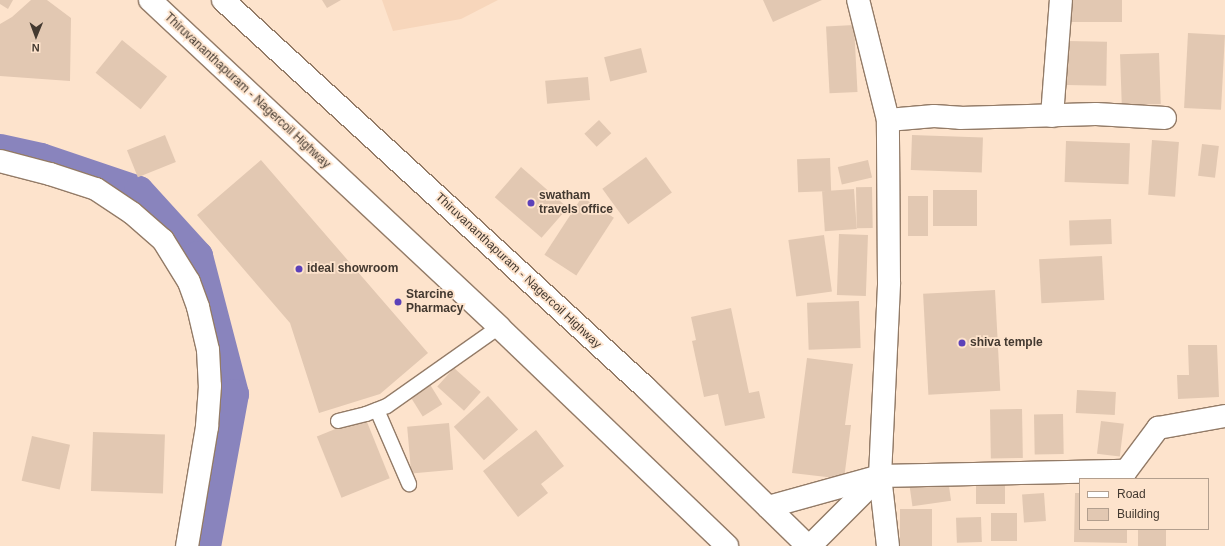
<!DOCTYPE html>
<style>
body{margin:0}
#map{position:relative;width:1225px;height:546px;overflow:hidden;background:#fde3cc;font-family:Helvetica,sans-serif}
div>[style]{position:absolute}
.built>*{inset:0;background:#f7d6bb}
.canal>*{height:30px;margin:-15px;padding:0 15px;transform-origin:15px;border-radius:15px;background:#8984bd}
.building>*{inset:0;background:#e2c8b2;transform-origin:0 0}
.roads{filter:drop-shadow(1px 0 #937b67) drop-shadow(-1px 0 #937b67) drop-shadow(0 1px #937b67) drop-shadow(0 -1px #937b67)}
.lane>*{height:14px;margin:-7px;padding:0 7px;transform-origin:7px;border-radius:7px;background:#fff}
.street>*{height:22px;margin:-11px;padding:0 11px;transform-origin:11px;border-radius:11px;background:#fff}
.secondary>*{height:22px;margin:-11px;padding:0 11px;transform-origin:11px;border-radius:11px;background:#fff}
.primary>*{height:22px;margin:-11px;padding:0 11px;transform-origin:11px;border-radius:11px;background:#fff}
.dots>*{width:11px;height:11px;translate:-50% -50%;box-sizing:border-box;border:2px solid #fde3cc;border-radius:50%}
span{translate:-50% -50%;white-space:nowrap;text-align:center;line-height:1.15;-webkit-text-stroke:3.5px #fde3cc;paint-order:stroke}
.street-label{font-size:12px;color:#433930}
.poi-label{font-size:12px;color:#433930;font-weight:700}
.left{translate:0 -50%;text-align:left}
.legend{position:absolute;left:1079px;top:478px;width:130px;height:52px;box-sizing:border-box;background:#fde3cc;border:1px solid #b39f8e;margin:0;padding:5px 7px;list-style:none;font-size:12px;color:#433930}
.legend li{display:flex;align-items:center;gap:8px;height:20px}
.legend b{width:20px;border:1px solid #b39f8e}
.north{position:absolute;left:16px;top:16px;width:40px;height:40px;-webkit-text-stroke:3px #fde3cc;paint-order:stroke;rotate:181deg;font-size:11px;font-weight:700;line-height:16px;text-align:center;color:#433930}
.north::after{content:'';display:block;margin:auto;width:14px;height:18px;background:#433930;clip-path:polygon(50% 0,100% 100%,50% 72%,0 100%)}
</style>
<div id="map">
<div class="built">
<div style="clip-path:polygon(382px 0,498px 0,461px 19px,393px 31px)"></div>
</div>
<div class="canal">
<div style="left:0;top:149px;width:42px;rotate:12.4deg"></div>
<div style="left:41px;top:158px;width:103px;rotate:18.6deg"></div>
<div style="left:139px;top:191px;width:88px;rotate:47.8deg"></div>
<div style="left:198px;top:256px;width:143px;rotate:75.4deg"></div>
<div style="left:234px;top:394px;width:155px;rotate:100.4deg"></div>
</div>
<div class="building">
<div style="clip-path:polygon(0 0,13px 0,8px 9px,0 4px)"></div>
<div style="clip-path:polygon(31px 0,47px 0,71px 18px,70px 81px,0 76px,0 24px,12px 17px)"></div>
<div style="clip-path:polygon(322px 0,341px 0,327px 8px)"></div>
<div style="clip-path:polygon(763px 0,822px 0,773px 22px)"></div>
<div style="left:1067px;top:0;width:55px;height:22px"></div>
<div style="left:854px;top:25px;width:67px;height:28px;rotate:87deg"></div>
<div style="left:1188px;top:33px;width:37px;height:75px;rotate:3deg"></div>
<div style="left:122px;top:40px;width:58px;height:42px;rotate:39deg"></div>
<div style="left:1067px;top:41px;width:40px;height:44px;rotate:1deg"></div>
<div style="left:641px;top:48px;width:25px;height:38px;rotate:76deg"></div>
<div style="left:1159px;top:53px;width:51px;height:39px;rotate:88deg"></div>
<div style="left:588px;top:77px;width:23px;height:43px;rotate:85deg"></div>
<div style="left:599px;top:120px;width:18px;height:20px;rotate:47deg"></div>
<div style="left:165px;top:135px;width:29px;height:41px;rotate:68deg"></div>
<div style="left:912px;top:135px;width:71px;height:35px;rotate:2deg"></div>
<div style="left:1152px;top:140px;width:27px;height:55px;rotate:4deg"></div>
<div style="left:1066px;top:141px;width:64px;height:41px;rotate:2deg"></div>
<div style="left:1202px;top:144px;width:17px;height:32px;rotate:7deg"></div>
<div style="left:646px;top:157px;width:44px;height:54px;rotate:54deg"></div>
<div style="left:830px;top:158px;width:33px;height:33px;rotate:88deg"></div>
<div style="clip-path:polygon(261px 160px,428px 353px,380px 394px,319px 413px,290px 323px,197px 215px)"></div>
<div style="left:868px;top:160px;width:18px;height:31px;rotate:77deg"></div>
<div style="left:521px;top:167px;width:62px;height:40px;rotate:41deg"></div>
<div style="left:872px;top:187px;width:41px;height:16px;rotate:89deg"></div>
<div style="left:854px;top:189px;width:40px;height:32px;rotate:86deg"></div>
<div style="left:933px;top:190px;width:44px;height:36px"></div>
<div style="left:908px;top:196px;width:20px;height:40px"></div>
<div style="left:582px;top:197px;width:38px;height:69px;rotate:33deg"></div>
<div style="left:1111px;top:219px;width:25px;height:42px;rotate:88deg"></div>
<div style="left:839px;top:234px;width:29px;height:61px;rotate:2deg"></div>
<div style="left:824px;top:235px;width:57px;height:36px;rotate:82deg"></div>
<div style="left:1102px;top:256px;width:44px;height:63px;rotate:87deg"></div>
<div style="left:995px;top:290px;width:101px;height:72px;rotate:87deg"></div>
<div style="left:859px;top:301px;width:47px;height:52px;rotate:88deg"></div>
<div style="clip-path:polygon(731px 308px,749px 393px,759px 391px,765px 418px,725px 426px,718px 394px,704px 397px,692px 341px,696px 340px,691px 317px)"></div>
<div style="clip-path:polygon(1188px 345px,1217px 345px,1219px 397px,1178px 399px,1177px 375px,1189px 375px)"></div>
<div style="clip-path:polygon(807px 358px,853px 364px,845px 425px,851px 425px,844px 479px,792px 473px)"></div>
<div style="left:454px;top:368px;width:36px;height:25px;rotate:42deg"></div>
<div style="left:429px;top:383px;width:25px;height:23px;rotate:58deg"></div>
<div style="left:1077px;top:390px;width:39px;height:23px;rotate:3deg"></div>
<div style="left:488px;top:396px;width:45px;height:46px;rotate:48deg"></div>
<div style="left:1022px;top:409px;width:49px;height:32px;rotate:89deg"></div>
<div style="left:1063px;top:414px;width:40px;height:29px;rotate:89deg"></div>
<div style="left:365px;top:417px;width:66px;height:52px;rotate:68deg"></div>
<div style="left:1101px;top:421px;width:23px;height:33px;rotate:7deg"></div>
<div style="left:449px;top:423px;width:47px;height:42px;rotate:85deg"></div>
<div style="clip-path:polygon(536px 430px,564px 466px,541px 484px,548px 493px,518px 517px,483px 471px)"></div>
<div style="left:93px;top:432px;width:72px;height:59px;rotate:2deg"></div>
<div style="left:32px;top:436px;width:39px;height:46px;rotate:13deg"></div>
<div style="left:948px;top:479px;width:22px;height:39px;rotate:82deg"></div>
<div style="left:1005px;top:485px;width:19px;height:29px;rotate:90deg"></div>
<div style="left:1044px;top:493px;width:28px;height:22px;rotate:86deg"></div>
<div style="clip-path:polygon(1075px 493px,1080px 493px,1080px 529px,1127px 529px,1127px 543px,1074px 542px)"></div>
<div style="left:900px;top:509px;width:32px;height:37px"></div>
<div style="left:991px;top:513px;width:26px;height:28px"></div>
<div style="left:981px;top:517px;width:25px;height:25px;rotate:88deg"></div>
<div style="left:1138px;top:529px;width:28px;height:17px"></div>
</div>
<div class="roads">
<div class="lane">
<div style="left:377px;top:410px;width:81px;rotate:66.6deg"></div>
<div style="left:338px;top:421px;width:29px;rotate:-14deg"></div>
<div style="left:366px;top:414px;width:22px;rotate:-21deg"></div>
<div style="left:387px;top:406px;width:137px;rotate:-35.2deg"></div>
</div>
<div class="street">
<div style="left:1052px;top:116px;width:116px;rotate:-85.6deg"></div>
<div style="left:888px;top:120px;width:46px;rotate:-5deg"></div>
<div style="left:934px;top:116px;width:26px;rotate:4deg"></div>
<div style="left:960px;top:118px;width:136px;rotate:-1.7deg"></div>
<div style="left:1096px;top:114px;width:69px;rotate:3.3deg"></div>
<div style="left:0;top:161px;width:52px;rotate:14.6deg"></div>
<div style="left:50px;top:174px;width:48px;rotate:18.1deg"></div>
<div style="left:96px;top:189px;width:43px;rotate:33.7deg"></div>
<div style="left:132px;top:213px;width:41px;rotate:41.1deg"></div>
<div style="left:163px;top:240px;width:49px;rotate:58.2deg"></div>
<div style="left:189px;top:282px;width:27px;rotate:70deg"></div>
<div style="left:198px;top:307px;width:44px;rotate:76.9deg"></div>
<div style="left:208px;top:350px;width:36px;rotate:87deg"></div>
<div style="left:210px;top:386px;width:41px;rotate:94.2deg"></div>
<div style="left:207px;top:427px;width:121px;rotate:99.5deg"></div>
<div style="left:768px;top:507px;width:116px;rotate:-15.5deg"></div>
<div style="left:880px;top:476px;width:246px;rotate:-1.2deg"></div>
<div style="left:1126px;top:471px;width:54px;rotate:-53.3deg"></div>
<div style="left:1158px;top:428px;width:68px;rotate:-10.2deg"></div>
</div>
<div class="secondary">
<div style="left:880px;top:476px;width:70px;rotate:83.5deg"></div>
<div style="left:810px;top:546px;width:99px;rotate:-45deg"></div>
<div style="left:880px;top:476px;width:194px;rotate:-87.3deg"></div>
<div style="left:889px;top:282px;width:162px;rotate:-90.4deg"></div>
<div style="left:888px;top:120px;width:124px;rotate:-104deg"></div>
</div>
<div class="primary">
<div style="left:150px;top:0;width:478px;rotate:43.1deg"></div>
<div style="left:499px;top:327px;width:316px;rotate:43.8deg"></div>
<div style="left:223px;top:0;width:574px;rotate:42.53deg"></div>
<div style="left:646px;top:388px;width:226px;rotate:44.3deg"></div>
</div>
</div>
<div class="dots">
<div style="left:531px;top:203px;background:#5c41b9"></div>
<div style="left:299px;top:269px;background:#5c41b9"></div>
<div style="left:398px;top:302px;background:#5c41b9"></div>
<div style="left:962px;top:343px;background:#5c41b9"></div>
</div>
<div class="street-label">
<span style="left:247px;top:91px;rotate:43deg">Thiruvananthapuram - Nagercoil Highway</span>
<span style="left:518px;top:271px;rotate:43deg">Thiruvananthapuram - Nagercoil Highway</span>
</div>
<div class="poi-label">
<span class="left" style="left:539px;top:203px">swatham<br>travels office</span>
<span class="left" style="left:307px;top:269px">ideal showroom</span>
<span class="left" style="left:406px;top:302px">Starcine<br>Pharmacy</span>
<span class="left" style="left:970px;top:343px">shiva temple</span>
</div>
<ul class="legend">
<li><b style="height:5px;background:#fff"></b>Road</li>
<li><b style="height:11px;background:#e2c8b2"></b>Building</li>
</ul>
<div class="north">N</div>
</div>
